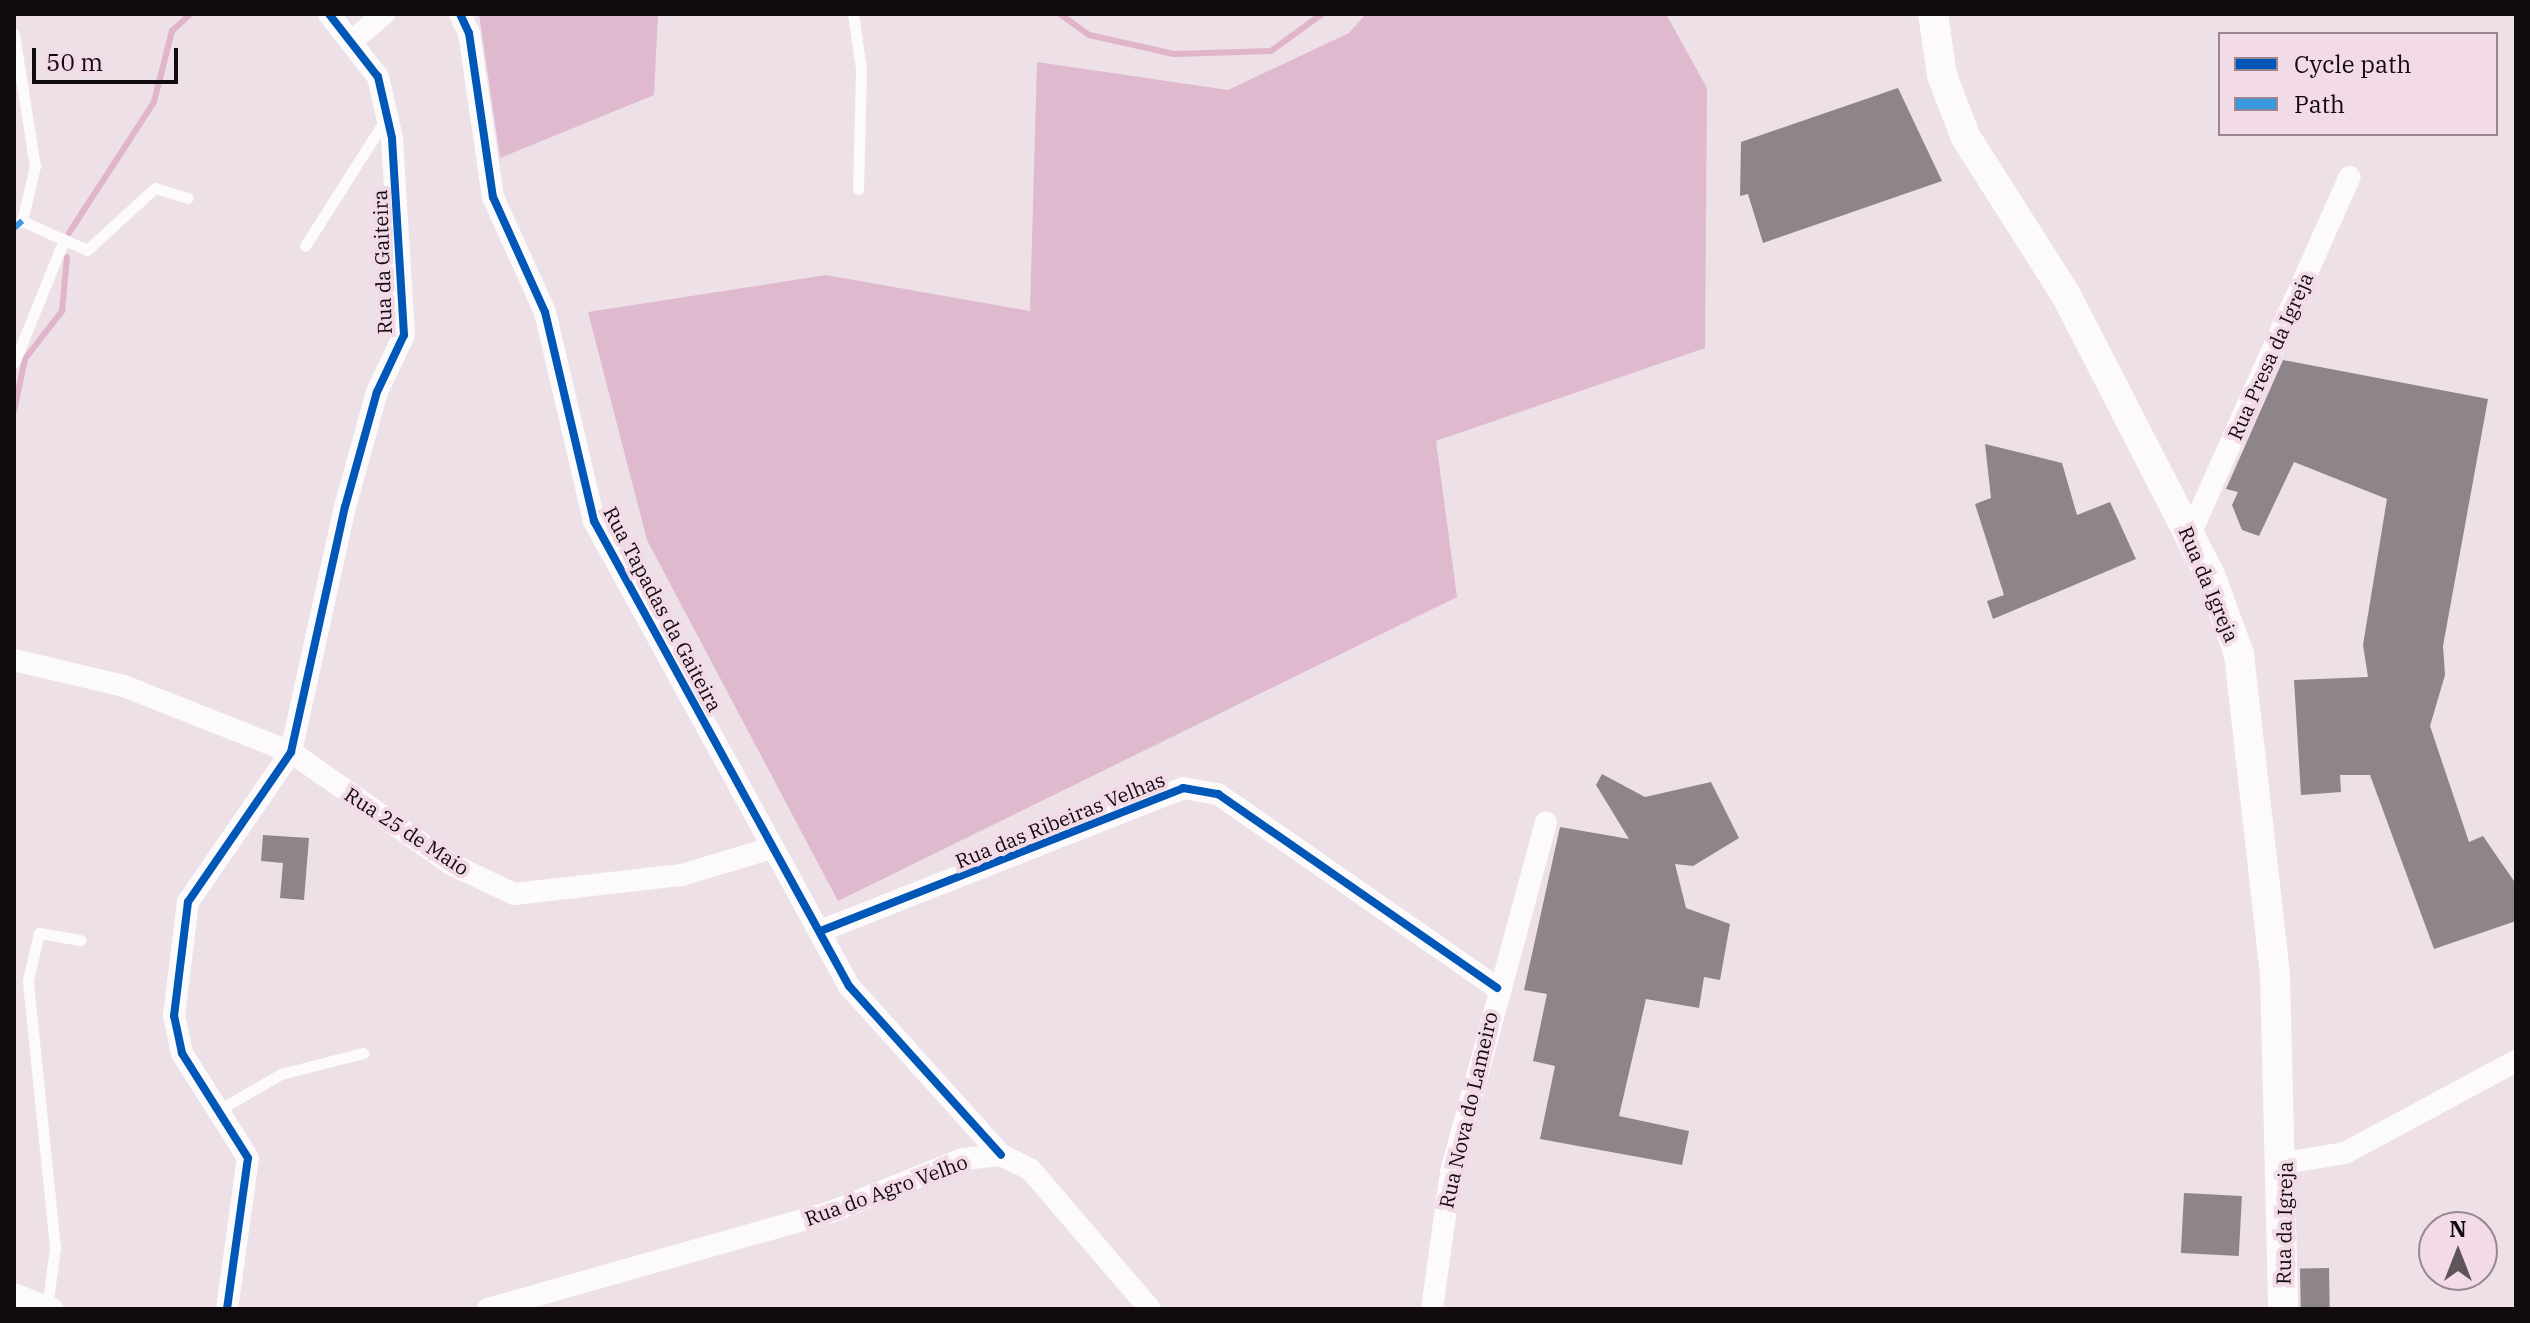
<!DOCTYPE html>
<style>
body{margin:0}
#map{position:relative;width:2530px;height:1323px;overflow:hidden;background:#ede0e7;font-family:"IBM Plex Serif",serif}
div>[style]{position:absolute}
.forest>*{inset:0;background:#dfbace}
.stream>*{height:6px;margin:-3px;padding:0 3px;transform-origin:3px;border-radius:3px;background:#e0b5cc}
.building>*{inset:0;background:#8e858a;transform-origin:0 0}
.lane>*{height:11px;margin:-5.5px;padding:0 5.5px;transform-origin:5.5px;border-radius:5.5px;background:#fcfafb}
.street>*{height:22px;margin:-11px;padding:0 11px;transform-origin:11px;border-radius:11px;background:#fcfafb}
.secondary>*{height:30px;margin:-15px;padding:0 15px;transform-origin:15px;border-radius:15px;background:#fcfafb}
.quiet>*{height:6px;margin-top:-3px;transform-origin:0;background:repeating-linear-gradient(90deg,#3a99de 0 12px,transparent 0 18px)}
.cycleway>*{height:8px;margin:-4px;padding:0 4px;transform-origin:4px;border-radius:4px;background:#0057b8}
span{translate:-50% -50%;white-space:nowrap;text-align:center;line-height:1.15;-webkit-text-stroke:8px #f2dbe7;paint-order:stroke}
.street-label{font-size:20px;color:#110a0e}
.frame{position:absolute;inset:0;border:16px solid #110a0e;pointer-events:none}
.legend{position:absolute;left:2218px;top:32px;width:280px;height:104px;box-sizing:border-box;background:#f2dbe7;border:2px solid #988790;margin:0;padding:10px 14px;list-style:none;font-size:24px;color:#110a0e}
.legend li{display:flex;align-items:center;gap:16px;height:40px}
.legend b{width:40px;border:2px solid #988790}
.north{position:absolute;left:2418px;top:1211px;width:80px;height:80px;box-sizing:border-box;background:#f2dbe7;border:2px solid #988790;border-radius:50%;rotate:0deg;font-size:22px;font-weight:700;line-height:32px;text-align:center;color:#110a0e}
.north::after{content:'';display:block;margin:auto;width:28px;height:36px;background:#5e555a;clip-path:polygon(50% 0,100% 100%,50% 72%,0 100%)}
.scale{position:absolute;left:32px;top:48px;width:146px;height:36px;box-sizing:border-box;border:4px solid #110a0e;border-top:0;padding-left:10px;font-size:24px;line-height:28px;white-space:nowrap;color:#110a0e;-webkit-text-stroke:6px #f2dbe7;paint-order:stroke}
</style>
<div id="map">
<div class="forest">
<div style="clip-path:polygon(479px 14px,658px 14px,654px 95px,500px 158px)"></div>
<div style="clip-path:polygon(1366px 14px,1666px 14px,1707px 88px,1705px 348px,1436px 441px,1457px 597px,838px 901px,647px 540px,588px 312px,826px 275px,1030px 311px,1037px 62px,1228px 90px,1349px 33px)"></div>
</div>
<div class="stream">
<div style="left:1060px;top:14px;width:36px;rotate:36deg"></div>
<div style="left:1089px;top:35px;width:87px;rotate:12.6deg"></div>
<div style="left:1174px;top:54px;width:97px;rotate:-1.8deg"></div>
<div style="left:1271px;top:51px;width:63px;rotate:-36deg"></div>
<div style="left:69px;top:233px;width:156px;rotate:-57deg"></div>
<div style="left:154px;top:102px;width:73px;rotate:-75.8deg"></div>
<div style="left:172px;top:31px;width:25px;rotate:-43deg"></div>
<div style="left:14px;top:411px;width:53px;rotate:-78.1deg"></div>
<div style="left:25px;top:359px;width:61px;rotate:-52.4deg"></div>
<div style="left:62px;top:311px;width:54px;rotate:-84.7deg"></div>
</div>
<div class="building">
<div style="clip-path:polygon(1898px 88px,1942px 181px,1763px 243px,1748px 194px,1740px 196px,1741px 142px)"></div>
<div style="clip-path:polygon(2283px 360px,2488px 399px,2443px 646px,2445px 675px,2430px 726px,2469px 842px,2483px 836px,2516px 884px,2516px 921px,2434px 949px,2370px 775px,2340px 775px,2341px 792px,2301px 795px,2294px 680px,2368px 677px,2363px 645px,2387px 499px,2294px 462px,2259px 536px,2242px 530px,2232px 505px,2238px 492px,2226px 489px)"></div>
<div style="clip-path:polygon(1985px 444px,2062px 463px,2077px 515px,2110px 502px,2136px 559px,1993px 619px,1987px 601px,2004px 595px,1975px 504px,1991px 498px)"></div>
<div style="clip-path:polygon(1602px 774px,1645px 797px,1711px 782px,1739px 838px,1693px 866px,1675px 864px,1686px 908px,1730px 924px,1720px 980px,1704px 977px,1699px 1008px,1646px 999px,1619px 1116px,1689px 1131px,1682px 1165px,1540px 1139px,1555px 1066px,1533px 1061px,1547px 994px,1524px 990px,1560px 827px,1629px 839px,1596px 785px)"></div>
<div style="clip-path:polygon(263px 835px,309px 838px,304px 900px,280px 898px,283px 863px,261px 861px)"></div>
<div style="left:2184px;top:1193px;width:58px;height:60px;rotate:3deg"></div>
<div style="left:2329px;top:1268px;width:41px;height:29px;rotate:89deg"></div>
</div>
<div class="lane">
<div style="left:853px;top:14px;width:56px;rotate:81.7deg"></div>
<div style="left:861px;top:69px;width:120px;rotate:91.4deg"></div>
<div style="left:14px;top:34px;width:134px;rotate:81deg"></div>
<div style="left:35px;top:166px;width:57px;rotate:103.3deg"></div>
<div style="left:22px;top:221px;width:71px;rotate:24deg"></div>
<div style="left:87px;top:250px;width:92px;rotate:-42.4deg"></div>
<div style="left:155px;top:188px;width:34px;rotate:17deg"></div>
<div style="left:305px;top:246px;width:149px;rotate:-57.6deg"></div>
<div style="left:14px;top:363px;width:133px;rotate:-67.9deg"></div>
<div style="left:222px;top:1108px;width:68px;rotate:-30deg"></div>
<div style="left:281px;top:1074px;width:85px;rotate:-14.4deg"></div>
<div style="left:47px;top:1307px;width:60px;rotate:-82.3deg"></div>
<div style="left:55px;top:1248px;width:269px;rotate:-95.8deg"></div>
<div style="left:28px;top:980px;width:48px;rotate:-76.8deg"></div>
<div style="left:39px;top:933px;width:42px;rotate:9.7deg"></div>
</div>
<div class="street">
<div style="left:460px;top:14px;width:21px;rotate:65deg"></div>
<div style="left:469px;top:33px;width:166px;rotate:81.7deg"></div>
<div style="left:493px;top:197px;width:126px;rotate:65.7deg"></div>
<div style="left:545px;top:312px;width:215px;rotate:76.8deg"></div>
<div style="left:594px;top:521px;width:530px;rotate:61.26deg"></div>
<div style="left:849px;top:986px;width:227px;rotate:48deg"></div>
<div style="left:352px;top:41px;width:42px;rotate:-40.2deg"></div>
<div style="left:2190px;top:534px;width:391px;rotate:-65.9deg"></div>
<div style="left:14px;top:660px;width:113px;rotate:13.3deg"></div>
<div style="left:124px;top:686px;width:180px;rotate:21.6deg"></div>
<div style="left:291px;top:752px;width:195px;rotate:35deg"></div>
<div style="left:451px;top:864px;width:70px;rotate:25.5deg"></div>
<div style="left:514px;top:894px;width:169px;rotate:-6.5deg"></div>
<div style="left:682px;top:875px;width:90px;rotate:-16.8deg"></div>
<div style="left:823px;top:930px;width:387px;rotate:-21.5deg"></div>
<div style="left:1183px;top:788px;width:36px;rotate:10deg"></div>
<div style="left:1218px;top:794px;width:340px;rotate:34.8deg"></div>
<div style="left:2285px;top:1163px;width:61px;rotate:-9.5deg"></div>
<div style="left:2345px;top:1153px;width:194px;rotate:-28.3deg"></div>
<div style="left:14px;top:1294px;width:41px;rotate:21.5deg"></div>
<div style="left:227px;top:1309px;width:152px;rotate:-82.1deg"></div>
<div style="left:248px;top:1158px;width:124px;rotate:-122.2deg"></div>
<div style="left:182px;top:1053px;width:38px;rotate:-102deg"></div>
<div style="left:174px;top:1016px;width:115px;rotate:-83deg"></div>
<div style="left:188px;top:902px;width:182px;rotate:-55.5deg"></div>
<div style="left:291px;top:752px;width:251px;rotate:-77.6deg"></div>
<div style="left:345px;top:507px;width:119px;rotate:-74.5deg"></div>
<div style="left:377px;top:392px;width:63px;rotate:-64.7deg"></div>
<div style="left:404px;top:335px;width:197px;rotate:-93.5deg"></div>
<div style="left:392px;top:138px;width:63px;rotate:-102.9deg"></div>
<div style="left:378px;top:77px;width:80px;rotate:-127.9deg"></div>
<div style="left:488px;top:1309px;width:356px;rotate:-15.8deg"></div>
<div style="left:831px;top:1212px;width:142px;rotate:-21.9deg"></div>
<div style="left:963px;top:1159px;width:38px;rotate:-6deg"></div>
<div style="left:1001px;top:1155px;width:32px;rotate:26deg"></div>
<div style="left:1030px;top:1169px;width:184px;rotate:49.4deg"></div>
<div style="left:1432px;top:1309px;width:138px;rotate:-82.1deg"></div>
<div style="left:1451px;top:1172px;width:362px;rotate:-74.8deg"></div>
</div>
<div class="secondary">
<div style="left:1933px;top:14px;width:62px;rotate:81.6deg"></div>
<div style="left:1942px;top:75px;width:65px;rotate:69.3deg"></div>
<div style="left:1965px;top:136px;width:191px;rotate:57.6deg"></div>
<div style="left:2067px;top:297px;width:313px;rotate:62.8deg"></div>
<div style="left:2210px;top:575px;width:84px;rotate:69.8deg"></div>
<div style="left:2239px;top:654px;width:322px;rotate:83.6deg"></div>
<div style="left:2275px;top:974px;width:335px;rotate:88.6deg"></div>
</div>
<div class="quiet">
<div style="left:14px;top:228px;width:11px;rotate:-41deg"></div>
</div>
<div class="cycleway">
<div style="left:460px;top:14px;width:21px;rotate:65deg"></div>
<div style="left:469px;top:33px;width:166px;rotate:81.7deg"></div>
<div style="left:493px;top:197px;width:126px;rotate:65.7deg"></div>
<div style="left:545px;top:312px;width:215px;rotate:76.8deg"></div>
<div style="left:594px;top:521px;width:530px;rotate:61.26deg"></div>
<div style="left:849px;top:986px;width:227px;rotate:48deg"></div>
<div style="left:823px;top:930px;width:387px;rotate:-21.5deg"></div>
<div style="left:1183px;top:788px;width:36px;rotate:10deg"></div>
<div style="left:1218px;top:794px;width:340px;rotate:34.8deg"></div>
<div style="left:227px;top:1309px;width:152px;rotate:-82.1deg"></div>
<div style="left:248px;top:1158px;width:124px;rotate:-122.2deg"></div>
<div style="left:182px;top:1053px;width:38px;rotate:-102deg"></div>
<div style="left:174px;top:1016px;width:115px;rotate:-83deg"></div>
<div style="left:188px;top:902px;width:182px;rotate:-55.5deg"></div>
<div style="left:291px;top:752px;width:251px;rotate:-77.6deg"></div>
<div style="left:345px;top:507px;width:119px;rotate:-74.5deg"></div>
<div style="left:377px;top:392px;width:63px;rotate:-64.7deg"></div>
<div style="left:404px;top:335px;width:197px;rotate:-93.5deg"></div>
<div style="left:392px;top:138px;width:63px;rotate:-102.9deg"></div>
<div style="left:378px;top:77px;width:80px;rotate:-127.9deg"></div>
</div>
<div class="street-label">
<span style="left:382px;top:262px;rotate:-92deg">Rua da Gaiteira</span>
<span style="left:2270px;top:356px;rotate:-66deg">Rua Presa da Igreja</span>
<span style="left:2209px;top:584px;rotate:67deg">Rua da Igreja</span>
<span style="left:663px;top:609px;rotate:62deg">Rua Tapadas da Gaiteira</span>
<span style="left:1060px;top:820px;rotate:-22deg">Rua das Ribeiras Velhas</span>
<span style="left:407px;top:831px;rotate:33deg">Rua 25 de Maio</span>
<span style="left:1468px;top:1110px;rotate:-77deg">Rua Nova do Lameiro</span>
<span style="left:886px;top:1190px;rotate:-20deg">Rua do Agro Velho</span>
<span style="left:2284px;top:1223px;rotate:-89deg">Rua da Igreja</span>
</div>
<div class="frame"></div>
<ul class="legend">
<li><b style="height:10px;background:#0057b8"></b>Cycle path</li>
<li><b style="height:10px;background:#3a99de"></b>Path</li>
</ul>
<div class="north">N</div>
<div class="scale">50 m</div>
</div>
